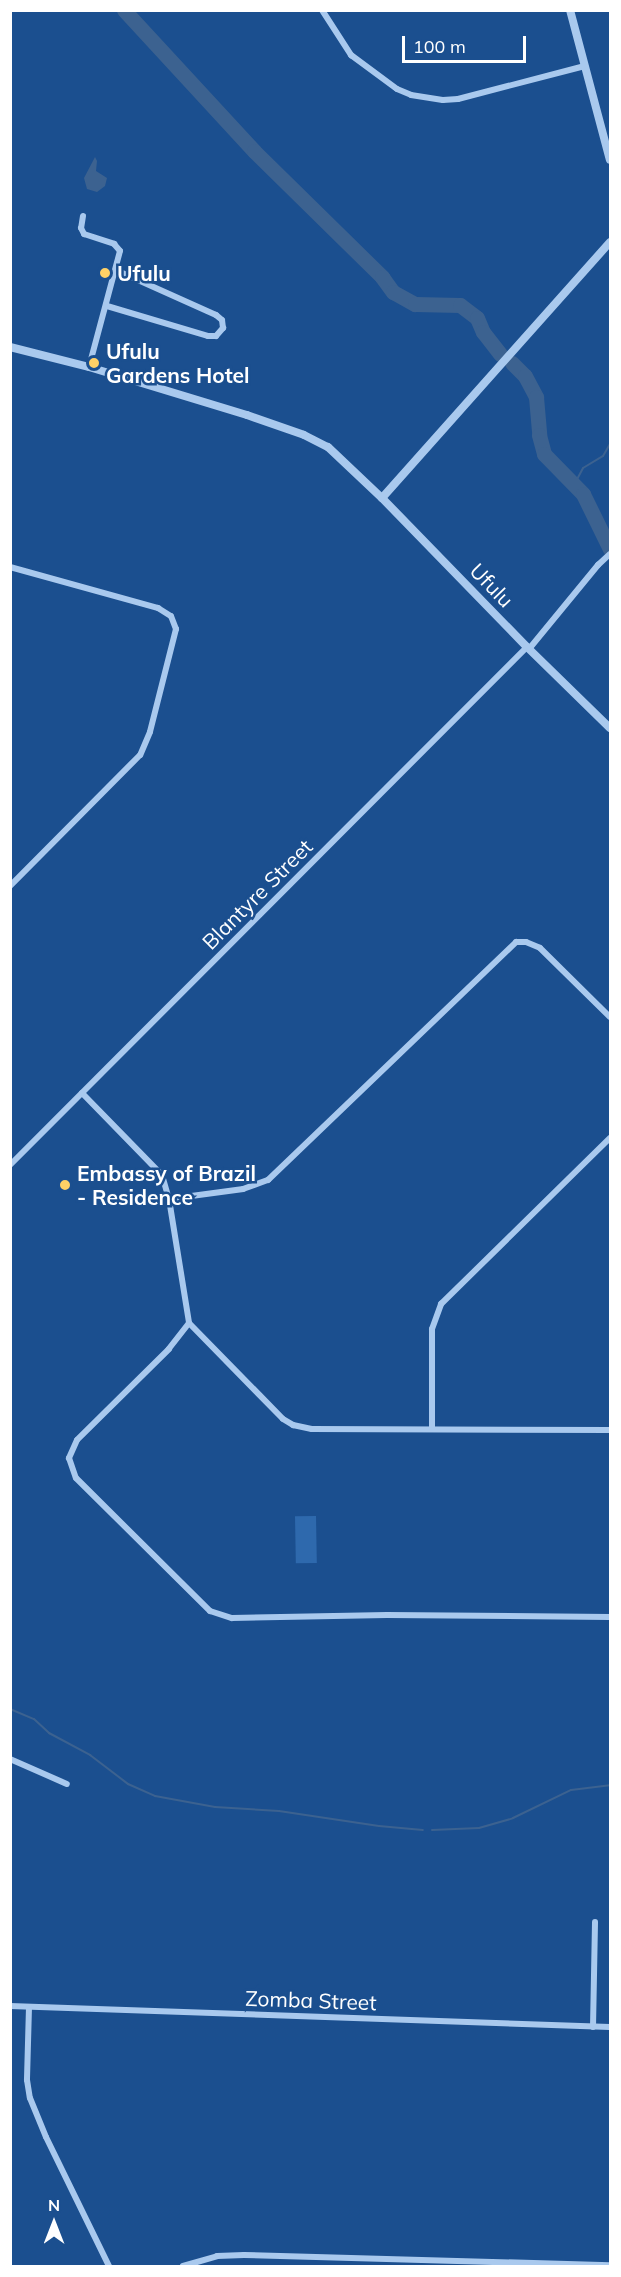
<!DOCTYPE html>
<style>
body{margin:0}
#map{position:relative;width:621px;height:2277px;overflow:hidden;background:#1b4f8f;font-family:Mulish,sans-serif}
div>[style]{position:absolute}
.green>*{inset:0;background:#2e69ad;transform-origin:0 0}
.water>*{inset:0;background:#3c6290}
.stream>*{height:2px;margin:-1px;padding:0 1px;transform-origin:1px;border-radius:1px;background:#3c6290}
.river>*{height:15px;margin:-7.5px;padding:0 7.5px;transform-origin:7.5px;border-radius:7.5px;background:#3c6290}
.minor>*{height:6px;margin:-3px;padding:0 3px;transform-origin:3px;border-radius:3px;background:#a9c9ee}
.tertiary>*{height:8px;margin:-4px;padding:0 4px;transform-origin:4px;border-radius:4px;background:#a9c9ee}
.dots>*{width:16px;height:16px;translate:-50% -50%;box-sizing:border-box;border:3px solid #1b4f8f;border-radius:50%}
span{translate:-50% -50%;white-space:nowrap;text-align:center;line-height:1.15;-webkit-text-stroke:5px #1b4f8f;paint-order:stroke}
.poi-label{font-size:21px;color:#fff;font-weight:700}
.left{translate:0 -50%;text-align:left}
.street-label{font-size:21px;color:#fff}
.frame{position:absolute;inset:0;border:12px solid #fff;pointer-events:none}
.north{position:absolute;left:24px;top:2193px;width:60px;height:60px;-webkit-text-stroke:4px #1b4f8f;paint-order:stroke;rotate:0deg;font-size:16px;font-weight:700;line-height:24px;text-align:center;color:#fff}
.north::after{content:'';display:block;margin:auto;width:21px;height:27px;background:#fff;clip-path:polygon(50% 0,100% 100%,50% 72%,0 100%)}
.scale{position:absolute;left:402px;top:36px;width:124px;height:27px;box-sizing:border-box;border:3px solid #fff;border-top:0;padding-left:8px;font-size:18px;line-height:21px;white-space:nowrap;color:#fff;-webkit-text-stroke:4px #1b4f8f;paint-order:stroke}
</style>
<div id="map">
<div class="green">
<div style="left:316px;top:1516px;width:47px;height:21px;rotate:89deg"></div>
</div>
<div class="water">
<div style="clip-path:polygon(95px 157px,97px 161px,96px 171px,107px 178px,105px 186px,97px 192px,87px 189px,84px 178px)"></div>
</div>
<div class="stream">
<div style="left:574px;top:485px;width:19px;rotate:-62deg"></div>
<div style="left:583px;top:468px;width:23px;rotate:-31deg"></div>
<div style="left:603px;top:456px;width:14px;rotate:-60deg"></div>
<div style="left:10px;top:1709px;width:26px;rotate:23deg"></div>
<div style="left:34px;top:1719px;width:21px;rotate:43deg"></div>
<div style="left:49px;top:1733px;width:47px;rotate:28.2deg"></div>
<div style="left:90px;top:1755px;width:48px;rotate:37.3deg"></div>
<div style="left:128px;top:1784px;width:30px;rotate:24deg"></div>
<div style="left:155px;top:1796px;width:61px;rotate:10.4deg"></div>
<div style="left:215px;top:1807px;width:64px;rotate:3.6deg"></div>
<div style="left:279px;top:1811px;width:101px;rotate:8.5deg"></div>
<div style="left:379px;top:1826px;width:44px;rotate:5.2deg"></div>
<div style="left:432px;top:1830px;width:47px;rotate:-2.4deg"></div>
<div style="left:479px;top:1828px;width:35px;rotate:-16deg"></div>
<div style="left:513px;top:1818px;width:64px;rotate:-25.8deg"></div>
<div style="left:571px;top:1790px;width:39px;rotate:-7deg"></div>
</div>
<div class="river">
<div style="left:124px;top:10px;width:192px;rotate:47.3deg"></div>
<div style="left:254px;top:151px;width:180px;rotate:44.5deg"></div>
<div style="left:382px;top:277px;width:19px;rotate:54deg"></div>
<div style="left:393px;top:292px;width:25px;rotate:29deg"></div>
<div style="left:415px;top:304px;width:45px;rotate:1.3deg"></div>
<div style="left:460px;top:305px;width:21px;rotate:37deg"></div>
<div style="left:477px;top:318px;width:15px;rotate:67deg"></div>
<div style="left:483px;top:332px;width:28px;rotate:52deg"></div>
<div style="left:512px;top:363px;width:18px;rotate:45deg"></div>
<div style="left:525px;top:376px;width:24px;rotate:62deg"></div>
<div style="left:536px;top:397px;width:38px;rotate:85deg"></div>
<div style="left:539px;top:435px;width:20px;rotate:75deg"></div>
<div style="left:544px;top:454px;width:56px;rotate:45.7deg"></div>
<div style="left:583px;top:494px;width:61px;rotate:63.9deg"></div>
</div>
<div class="minor">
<div style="left:322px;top:10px;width:54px;rotate:57.2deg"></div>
<div style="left:351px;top:55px;width:57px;rotate:36.5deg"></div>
<div style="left:397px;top:89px;width:15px;rotate:23deg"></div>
<div style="left:411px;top:95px;width:32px;rotate:9deg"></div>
<div style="left:443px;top:100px;width:15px;rotate:-4deg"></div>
<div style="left:458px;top:99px;width:131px;rotate:-14.6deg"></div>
<div style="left:83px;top:216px;width:12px;rotate:99deg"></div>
<div style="left:81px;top:228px;width:7px;rotate:63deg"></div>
<div style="left:84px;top:234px;width:32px;rotate:18deg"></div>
<div style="left:114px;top:244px;width:9px;rotate:49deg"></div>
<div style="left:120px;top:251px;width:120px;rotate:105deg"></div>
<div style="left:107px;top:306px;width:105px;rotate:16.5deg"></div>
<div style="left:208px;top:336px;width:8px"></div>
<div style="left:216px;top:336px;width:11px;rotate:-49deg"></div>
<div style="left:223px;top:328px;width:8px;rotate:-97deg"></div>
<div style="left:222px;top:320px;width:8px;rotate:-140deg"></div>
<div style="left:216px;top:315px;width:110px;rotate:-155.8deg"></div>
<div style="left:10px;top:567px;width:154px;rotate:15.5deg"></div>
<div style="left:158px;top:608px;width:15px;rotate:32deg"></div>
<div style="left:171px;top:616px;width:14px;rotate:69deg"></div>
<div style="left:176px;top:629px;width:106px;rotate:104.2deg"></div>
<div style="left:150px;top:732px;width:25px;rotate:113deg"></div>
<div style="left:140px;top:755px;width:185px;rotate:134.8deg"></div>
<div style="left:529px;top:649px;width:109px;rotate:-50.6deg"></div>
<div style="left:598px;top:565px;width:16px;rotate:-43deg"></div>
<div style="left:82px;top:1093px;width:115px;rotate:45.7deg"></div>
<div style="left:162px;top:1175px;width:25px;rotate:74deg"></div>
<div style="left:169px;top:1199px;width:126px;rotate:80.8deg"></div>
<div style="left:189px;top:1323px;width:134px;rotate:45.6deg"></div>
<div style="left:283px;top:1419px;width:12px;rotate:31deg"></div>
<div style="left:293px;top:1425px;width:19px;rotate:12deg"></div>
<div style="left:312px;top:1429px;width:298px;rotate:0.2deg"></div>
<div style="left:10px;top:1165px;width:732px;rotate:-45.06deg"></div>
<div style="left:169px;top:1199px;width:75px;rotate:-7.7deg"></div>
<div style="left:243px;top:1189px;width:27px;rotate:-20deg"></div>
<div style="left:268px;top:1180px;width:344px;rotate:-43.8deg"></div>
<div style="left:516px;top:942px;width:10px"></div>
<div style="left:526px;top:942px;width:15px;rotate:23deg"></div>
<div style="left:540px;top:948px;width:98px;rotate:44.6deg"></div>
<div style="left:189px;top:1323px;width:33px;rotate:128deg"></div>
<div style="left:169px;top:1349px;width:129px;rotate:135.3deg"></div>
<div style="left:77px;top:1440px;width:20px;rotate:114deg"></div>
<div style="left:69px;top:1458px;width:21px;rotate:71deg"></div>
<div style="left:76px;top:1478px;width:189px;rotate:44.8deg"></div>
<div style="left:210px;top:1611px;width:23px;rotate:18deg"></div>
<div style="left:232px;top:1618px;width:155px;rotate:-1.1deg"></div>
<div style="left:387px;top:1615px;width:223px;rotate:0.5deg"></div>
<div style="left:432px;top:1428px;width:99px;rotate:-90deg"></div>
<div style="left:432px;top:1329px;width:27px;rotate:-70deg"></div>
<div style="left:441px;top:1304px;width:237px;rotate:-44.5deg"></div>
<div style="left:10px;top:1759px;width:62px;rotate:23.7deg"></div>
<div style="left:10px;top:2006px;width:600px;rotate:2deg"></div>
<div style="left:29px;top:2007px;width:73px;rotate:91.6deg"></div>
<div style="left:27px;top:2080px;width:18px;rotate:81deg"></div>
<div style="left:30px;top:2098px;width:42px;rotate:67.7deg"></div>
<div style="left:46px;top:2137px;width:144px;rotate:64deg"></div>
<div style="left:593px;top:2027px;width:105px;rotate:-88.9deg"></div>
<div style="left:183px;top:2266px;width:35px;rotate:-16deg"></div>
<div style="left:217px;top:2256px;width:27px;rotate:-2deg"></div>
<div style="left:244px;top:2255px;width:366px;rotate:1.6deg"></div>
</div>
<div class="tertiary">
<div style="left:570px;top:10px;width:155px;rotate:75.1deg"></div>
<div style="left:10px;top:347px;width:81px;rotate:14.2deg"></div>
<div style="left:89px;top:367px;width:165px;rotate:16.9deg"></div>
<div style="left:247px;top:415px;width:60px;rotate:19.3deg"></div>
<div style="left:304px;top:435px;width:27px;rotate:27deg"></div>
<div style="left:328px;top:447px;width:74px;rotate:43.4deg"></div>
<div style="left:382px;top:498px;width:208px;rotate:45.8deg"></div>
<div style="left:527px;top:647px;width:116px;rotate:44.3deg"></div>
<div style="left:382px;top:498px;width:343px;rotate:-48.3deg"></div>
</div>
<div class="dots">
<div style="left:105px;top:273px;background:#ffd166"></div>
<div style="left:94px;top:363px;background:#ffd166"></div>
<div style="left:65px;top:1185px;background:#ffd166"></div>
</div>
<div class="poi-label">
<span class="left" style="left:117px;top:273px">Ufulu</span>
<span class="left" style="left:106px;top:363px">Ufulu<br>Gardens Hotel</span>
<span class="left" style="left:77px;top:1185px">Embassy of Brazil<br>- Residence</span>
</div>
<div class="street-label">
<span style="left:492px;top:585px;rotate:46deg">Ufulu</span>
<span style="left:257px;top:894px;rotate:-45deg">Blantyre Street</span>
<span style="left:311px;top:2000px;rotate:2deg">Zomba Street</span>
</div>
<div class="frame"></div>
<div class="north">N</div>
<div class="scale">100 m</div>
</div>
